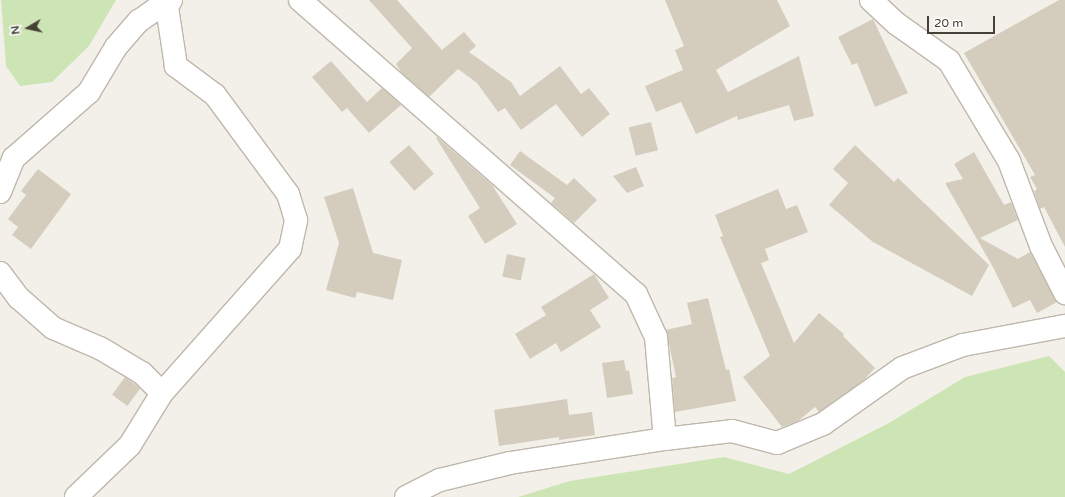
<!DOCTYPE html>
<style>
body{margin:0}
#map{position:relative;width:1065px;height:497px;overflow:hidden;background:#f3f0e9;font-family:"Varela Round",sans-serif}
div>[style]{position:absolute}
.green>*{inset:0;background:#cde5b4}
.building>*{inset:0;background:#d4cdbe;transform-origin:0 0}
.roads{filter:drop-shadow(1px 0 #beb8ab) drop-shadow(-1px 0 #beb8ab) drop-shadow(0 1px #beb8ab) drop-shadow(0 -1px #beb8ab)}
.minor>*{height:22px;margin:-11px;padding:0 11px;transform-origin:11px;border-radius:11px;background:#fff}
span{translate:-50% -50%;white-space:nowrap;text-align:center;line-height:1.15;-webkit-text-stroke:3px #fff;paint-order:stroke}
.north{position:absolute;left:8px;top:8px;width:40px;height:40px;-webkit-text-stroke:3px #fff;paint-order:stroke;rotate:261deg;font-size:11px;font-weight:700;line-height:16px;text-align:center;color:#464137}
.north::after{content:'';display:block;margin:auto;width:14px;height:18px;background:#464137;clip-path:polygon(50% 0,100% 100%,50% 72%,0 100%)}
.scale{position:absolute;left:927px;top:16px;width:68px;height:18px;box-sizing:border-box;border:2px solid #464137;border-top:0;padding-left:5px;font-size:12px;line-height:14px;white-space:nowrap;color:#464137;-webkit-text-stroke:3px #fff;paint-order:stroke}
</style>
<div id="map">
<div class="green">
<div style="clip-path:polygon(1px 0,116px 0,89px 46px,52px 82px,20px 86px,6px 66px)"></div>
<div style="clip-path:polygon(1049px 356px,1065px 372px,1065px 497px,518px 497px,570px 481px,724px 457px,789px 474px,889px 423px,965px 377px)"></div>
</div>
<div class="building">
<div style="clip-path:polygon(369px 0,397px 0,442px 50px,464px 32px,476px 46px,469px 52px,511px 82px,520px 96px,560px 66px,581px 94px,589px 88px,610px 114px,582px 137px,556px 104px,521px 130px,505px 108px,498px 112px,477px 83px,458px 69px,429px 97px,401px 72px,396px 64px,412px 48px)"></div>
<div style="clip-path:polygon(665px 0,777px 0,790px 26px,716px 70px,728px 92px,799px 56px,814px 116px,794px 121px,789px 105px,738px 120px,737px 116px,696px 134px,681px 102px,656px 112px,645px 86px,683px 70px,675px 50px,684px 46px)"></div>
<div style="clip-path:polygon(1059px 0,1065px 0,1065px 247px,1044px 207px,1040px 209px,1034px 191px,1037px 189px,1030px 177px,1035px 175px,964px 53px)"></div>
<div style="clip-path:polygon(873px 19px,908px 93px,875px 107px,857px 63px,852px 65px,838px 37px)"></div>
<div style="clip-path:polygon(331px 61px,367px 102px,382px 88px,401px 105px,369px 133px,347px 108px,342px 112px,312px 77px)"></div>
<div style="left:651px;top:122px;width:29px;height:23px;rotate:76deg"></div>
<div style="clip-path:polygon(437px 137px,492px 185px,517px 224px,485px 244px,468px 216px,480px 208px,436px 138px)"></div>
<div style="left:409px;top:145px;width:38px;height:26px;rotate:49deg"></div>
<div style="clip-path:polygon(855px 145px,894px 182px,898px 178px,989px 265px,972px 296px,873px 242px,829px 205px,848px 183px,833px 169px)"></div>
<div style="clip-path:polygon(520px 151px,567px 185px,574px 178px,597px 200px,574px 223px,551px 203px,555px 198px,510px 165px)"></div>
<div style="clip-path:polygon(974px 152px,1004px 205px,1011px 202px,1018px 220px,980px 238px,1018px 259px,1030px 252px,1057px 302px,1037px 313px,1030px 300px,1013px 308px,994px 269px,945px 183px,963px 179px,954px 164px)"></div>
<div style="clip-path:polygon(636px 167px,644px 186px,627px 193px,613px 176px)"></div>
<div style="clip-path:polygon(38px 169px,71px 194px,31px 249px,12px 235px,18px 227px,8px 219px,26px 195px,21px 191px)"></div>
<div style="clip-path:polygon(353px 188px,373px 253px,402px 260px,393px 300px,357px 292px,355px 298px,326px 290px,339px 243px,324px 197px)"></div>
<div style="clip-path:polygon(778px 189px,786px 209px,797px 205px,808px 232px,765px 249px,769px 260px,761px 263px,794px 343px,819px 313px,844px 334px,843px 336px,875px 368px,863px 381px,819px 412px,815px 407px,798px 421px,782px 427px,743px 377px,770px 356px,720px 237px,723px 236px,715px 215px)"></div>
<div style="left:507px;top:254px;width:19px;height:23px;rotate:12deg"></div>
<div style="clip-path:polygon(594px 274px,609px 298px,590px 310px,601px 327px,561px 352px,556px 343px,530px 359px,515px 334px,546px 315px,541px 307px)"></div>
<div style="clip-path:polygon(708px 298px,726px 370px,729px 369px,736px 401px,675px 412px,672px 378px,676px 377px,666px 330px,692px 324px,687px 303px)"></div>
<div style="clip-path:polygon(624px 360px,626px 371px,629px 370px,633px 394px,607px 398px,602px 363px)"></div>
<div style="left:125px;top:377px;width:19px;height:22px;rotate:36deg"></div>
<div style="clip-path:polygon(567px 399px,569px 415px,592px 412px,595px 435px,559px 440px,559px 437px,499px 446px,494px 410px)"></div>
</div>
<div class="roads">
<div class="minor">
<div style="left:300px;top:0;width:446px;rotate:41.2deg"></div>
<div style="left:636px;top:294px;width:47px;rotate:65.1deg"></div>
<div style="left:656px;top:337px;width:102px;rotate:85deg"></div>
<div style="left:871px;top:0;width:35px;rotate:43deg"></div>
<div style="left:897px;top:24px;width:64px;rotate:35.4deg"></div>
<div style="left:949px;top:61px;width:117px;rotate:59deg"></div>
<div style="left:1009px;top:161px;width:91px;rotate:69.4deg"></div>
<div style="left:1041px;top:246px;width:53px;rotate:62.9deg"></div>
<div style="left:0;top:192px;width:37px;rotate:-68deg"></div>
<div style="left:14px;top:158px;width:100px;rotate:-41.3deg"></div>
<div style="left:89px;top:92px;width:52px;rotate:-59deg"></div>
<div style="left:116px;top:47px;width:35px;rotate:-49deg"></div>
<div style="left:139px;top:21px;width:19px;rotate:-35deg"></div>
<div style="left:155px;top:10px;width:12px;rotate:-14deg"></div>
<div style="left:0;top:273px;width:31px;rotate:53deg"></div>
<div style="left:19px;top:298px;width:45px;rotate:41.4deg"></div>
<div style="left:53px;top:328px;width:51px;rotate:23.1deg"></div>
<div style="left:100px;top:348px;width:49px;rotate:30.8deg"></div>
<div style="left:142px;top:373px;width:28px;rotate:45deg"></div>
<div style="left:76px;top:497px;width:75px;rotate:-43.9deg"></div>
<div style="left:130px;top:445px;width:61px;rotate:-58.4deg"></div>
<div style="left:162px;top:393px;width:193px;rotate:-48.4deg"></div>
<div style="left:290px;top:249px;width:30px;rotate:-78deg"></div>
<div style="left:296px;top:220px;width:27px;rotate:-107deg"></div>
<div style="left:288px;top:194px;width:123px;rotate:-126.4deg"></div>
<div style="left:215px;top:95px;width:49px;rotate:-143.4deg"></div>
<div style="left:176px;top:66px;width:60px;rotate:-98.7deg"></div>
<div style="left:167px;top:7px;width:8px;rotate:-60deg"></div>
<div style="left:406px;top:497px;width:38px;rotate:-27deg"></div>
<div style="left:440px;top:480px;width:72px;rotate:-13.7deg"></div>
<div style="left:510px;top:463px;width:157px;rotate:-8.8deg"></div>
<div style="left:665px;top:439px;width:67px;rotate:-6.8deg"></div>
<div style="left:732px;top:431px;width:47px;rotate:14.9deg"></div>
<div style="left:777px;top:443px;width:50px;rotate:-22.4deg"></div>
<div style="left:823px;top:424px;width:97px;rotate:-35.3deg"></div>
<div style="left:902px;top:368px;width:65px;rotate:-20.7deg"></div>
<div style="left:963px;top:345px;width:104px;rotate:-10.6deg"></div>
</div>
</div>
<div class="north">N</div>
<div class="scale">20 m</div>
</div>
